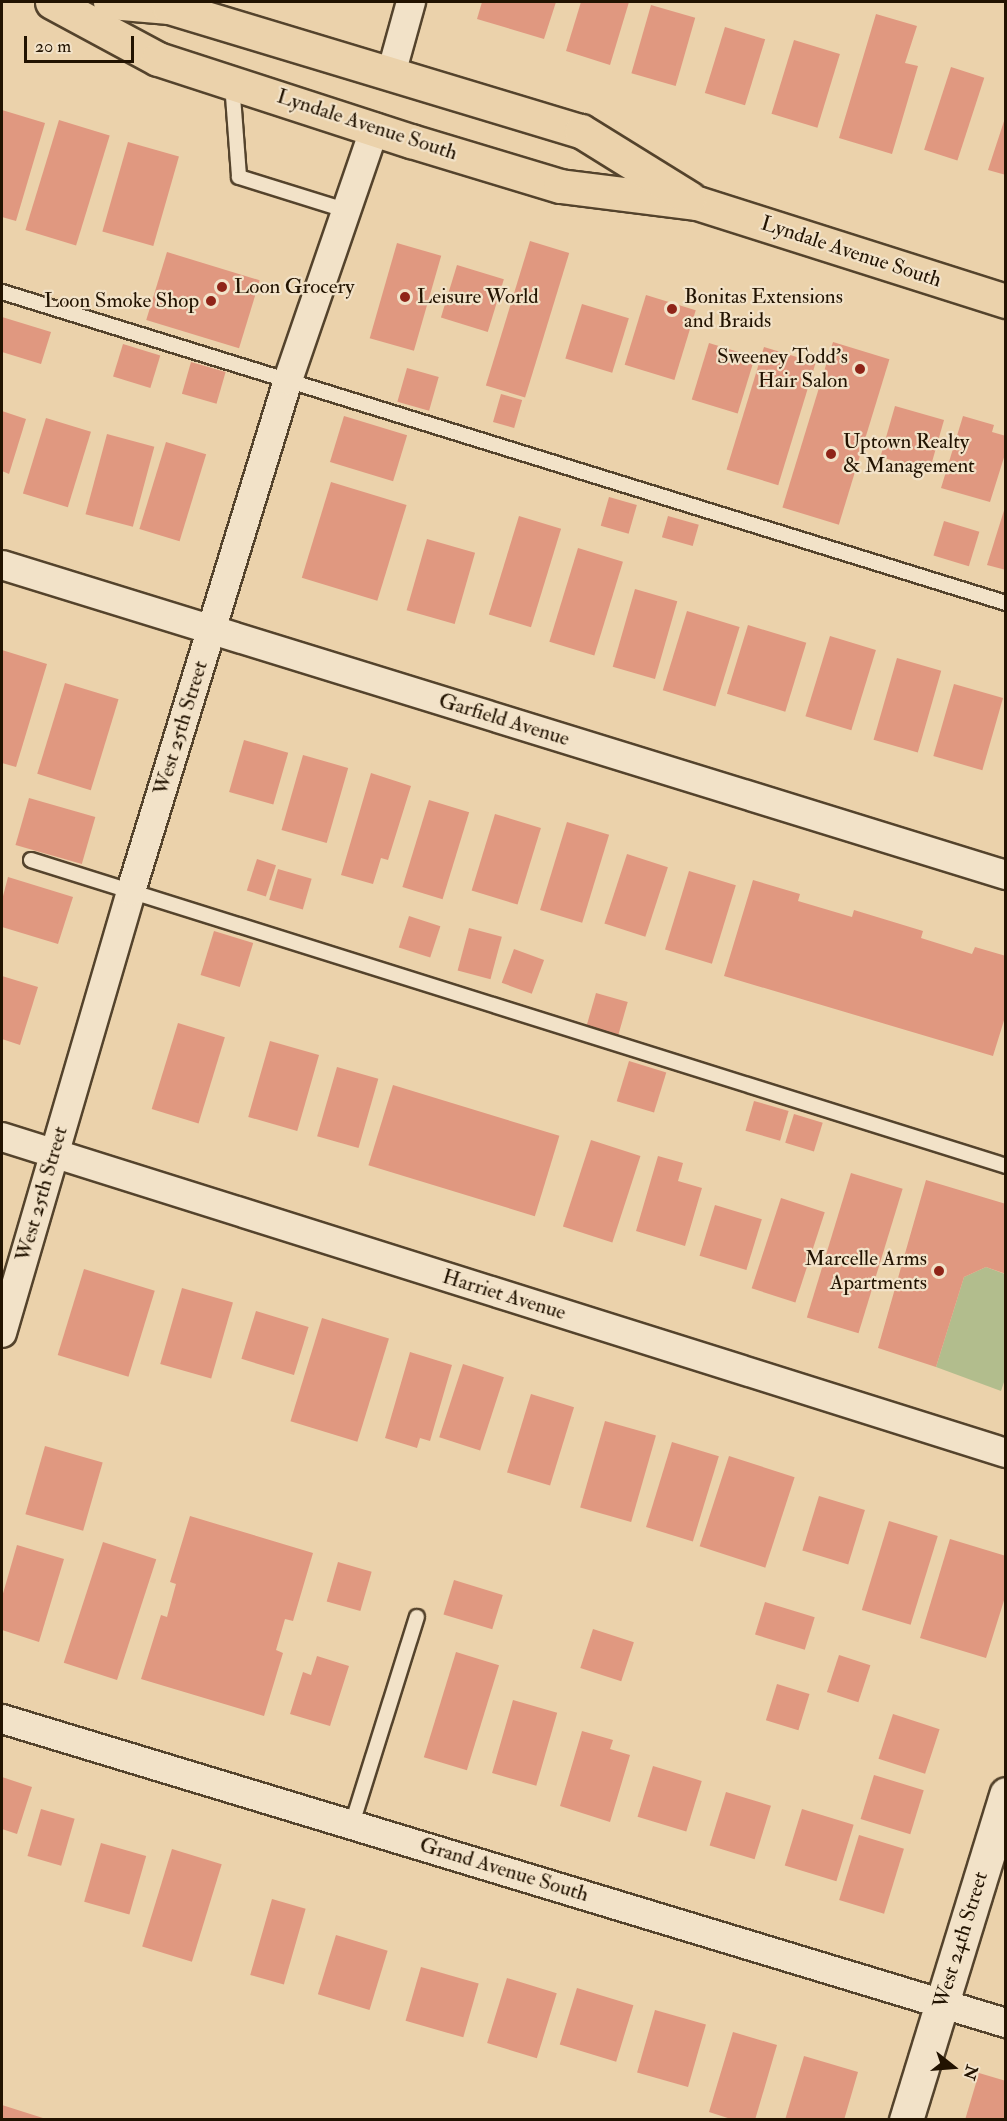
<!DOCTYPE html>
<style>
body{margin:0}
#map{position:relative;width:1007px;height:2121px;overflow:hidden;background:#ebd2ab;font-family:"IM FELL Double Pica",serif}
div>[style]{position:absolute}
.green>*{inset:0;background:#b2bd8d}
.building>*{inset:0;background:#e09880;transform-origin:0 0}
.roads{filter:drop-shadow(2px 0 #54432c) drop-shadow(-2px 0 #54432c) drop-shadow(0 2px #54432c) drop-shadow(0 -2px #54432c)}
.lane>*{height:14px;margin:-7px;padding:0 7px;transform-origin:7px;border-radius:7px;background:#f2e2c8}
.street>*{height:28px;margin:-14px;padding:0 14px;transform-origin:14px;border-radius:14px;background:#f2e2c8}
.secondary>*{height:33px;margin:-16.5px;padding:0 16.5px;transform-origin:16.5px;border-radius:16.5px;background:#f2e2c8}
.primary>*{height:33px;margin:-16.5px;padding:0 16.5px;transform-origin:16.5px;border-radius:16.5px;background:#ebd2ab}
.dots>*{width:16px;height:16px;translate:-50% -50%;box-sizing:border-box;border:3px solid #f2e2c8;border-radius:50%}
span{translate:-50% -50%;white-space:nowrap;text-align:center;line-height:1.15;-webkit-text-stroke:4.5px #f2e2c8;paint-order:stroke}
.street-label{font-size:21px;color:#221301}
.poi-label{font-size:21px;color:#221301}
.left{translate:0 -50%;text-align:left}
.right{translate:-100% -50%;text-align:right}
.frame{position:absolute;inset:0;border:3px solid #221301;pointer-events:none}
.north{position:absolute;left:923px;top:2037px;width:60px;height:60px;-webkit-text-stroke:4px #f2e2c8;paint-order:stroke;rotate:107deg;font-size:16px;font-weight:700;line-height:24px;text-align:center;color:#221301}
.north::after{content:'';display:block;margin:auto;width:21px;height:27px;background:#221301;clip-path:polygon(50% 0,100% 100%,50% 72%,0 100%)}
.scale{position:absolute;left:24px;top:36px;width:110px;height:27px;box-sizing:border-box;border:3px solid #221301;border-top:0;padding-left:8px;font-size:18px;line-height:21px;white-space:nowrap;color:#221301;-webkit-text-stroke:4px #f2e2c8;paint-order:stroke}
</style>
<div id="map">
<div class="green">
<div style="clip-path:polygon(986px 1267px,1005px 1274px,1006px 1376px,1001px 1391px,936px 1367px,964px 1277px)"></div>
</div>
<div class="building">
<div style="clip-path:polygon(482px 2px,556px 2px,544px 39px,477px 19px)"></div>
<div style="clip-path:polygon(581px 2px,629px 2px,610px 65px,566px 51px)"></div>
<div style="left:651px;top:5px;width:46px;height:71px;rotate:16deg"></div>
<div style="clip-path:polygon(876px 14px,917px 26px,905px 63px,918px 66px,892px 154px,839px 138px)"></div>
<div style="left:725px;top:27px;width:42px;height:69px;rotate:17deg"></div>
<div style="left:794px;top:40px;width:48px;height:77px;rotate:17deg"></div>
<div style="left:951px;top:67px;width:35px;height:87px;rotate:18deg"></div>
<div style="clip-path:polygon(2px 110px,45px 123px,16px 221px,2px 217px)"></div>
<div style="clip-path:polygon(1006px 115px,1006px 175px,988px 170px)"></div>
<div style="left:59px;top:120px;width:53px;height:115px;rotate:17deg"></div>
<div style="left:128px;top:142px;width:53px;height:93px;rotate:16deg"></div>
<div style="left:530px;top:241px;width:41px;height:151px;rotate:17deg"></div>
<div style="left:397px;top:243px;width:46px;height:99px;rotate:16deg"></div>
<div style="left:167px;top:252px;width:97px;height:71px;rotate:17deg"></div>
<div style="left:457px;top:265px;width:49px;height:55px;rotate:17deg"></div>
<div style="left:646px;top:295px;width:52px;height:73px;rotate:17deg"></div>
<div style="left:582px;top:304px;width:49px;height:57px;rotate:17deg"></div>
<div style="clip-path:polygon(2px 317px,51px 332px,41px 364px,2px 352px)"></div>
<div style="left:833px;top:342px;width:59px;height:173px;rotate:17deg"></div>
<div style="left:709px;top:343px;width:48px;height:59px;rotate:17deg"></div>
<div style="left:123px;top:344px;width:39px;height:34px;rotate:17deg"></div>
<div style="left:764px;top:347px;width:54px;height:128px;rotate:17deg"></div>
<div style="left:191px;top:362px;width:36px;height:33px;rotate:16deg"></div>
<div style="left:407px;top:368px;width:33px;height:35px;rotate:16deg"></div>
<div style="left:501px;top:394px;width:22px;height:29px;rotate:16deg"></div>
<div style="left:895px;top:406px;width:51px;height:53px;rotate:16deg"></div>
<div style="clip-path:polygon(2px 411px,26px 419px,9px 474px,2px 471px)"></div>
<div style="left:344px;top:416px;width:66px;height:48px;rotate:17deg"></div>
<div style="clip-path:polygon(963px 416px,994px 425px,992px 432px,1006px 436px,1006px 451px,990px 502px,941px 488px)"></div>
<div style="left:46px;top:418px;width:47px;height:79px;rotate:17deg"></div>
<div style="left:107px;top:434px;width:49px;height:83px;rotate:15deg"></div>
<div style="left:166px;top:442px;width:42px;height:91px;rotate:17deg"></div>
<div style="left:331px;top:482px;width:79px;height:100px;rotate:17deg"></div>
<div style="left:609px;top:497px;width:29px;height:30px;rotate:16deg"></div>
<div style="clip-path:polygon(1006px 504px,1006px 570px,987px 565px)"></div>
<div style="left:519px;top:516px;width:44px;height:103px;rotate:17deg"></div>
<div style="left:668px;top:516px;width:32px;height:22px;rotate:16deg"></div>
<div style="left:944px;top:521px;width:37px;height:36px;rotate:17deg"></div>
<div style="left:427px;top:539px;width:50px;height:74px;rotate:16deg"></div>
<div style="left:578px;top:548px;width:47px;height:98px;rotate:17deg"></div>
<div style="left:635px;top:589px;width:44px;height:81px;rotate:16deg"></div>
<div style="left:687px;top:611px;width:55px;height:83px;rotate:17deg"></div>
<div style="left:748px;top:625px;width:61px;height:72px;rotate:17deg"></div>
<div style="left:830px;top:636px;width:48px;height:84px;rotate:17deg"></div>
<div style="clip-path:polygon(2px 650px,47px 664px,16px 767px,2px 763px)"></div>
<div style="left:897px;top:658px;width:46px;height:85px;rotate:16deg"></div>
<div style="left:65px;top:683px;width:56px;height:95px;rotate:17deg"></div>
<div style="left:954px;top:684px;width:51px;height:75px;rotate:16deg"></div>
<div style="left:244px;top:740px;width:46px;height:54px;rotate:16deg"></div>
<div style="left:303px;top:755px;width:47px;height:78px;rotate:16deg"></div>
<div style="clip-path:polygon(371px 773px,411px 786px,388px 860px,381px 858px,373px 884px,341px 875px)"></div>
<div style="left:29px;top:798px;width:69px;height:49px;rotate:16deg"></div>
<div style="left:429px;top:800px;width:42px;height:91px;rotate:17deg"></div>
<div style="left:495px;top:814px;width:48px;height:80px;rotate:17deg"></div>
<div style="left:567px;top:822px;width:44px;height:92px;rotate:17deg"></div>
<div style="left:627px;top:854px;width:43px;height:73px;rotate:18deg"></div>
<div style="left:257px;top:859px;width:20px;height:33px;rotate:18deg"></div>
<div style="left:278px;top:869px;width:35px;height:32px;rotate:16deg"></div>
<div style="left:689px;top:871px;width:49px;height:82px;rotate:17deg"></div>
<div style="clip-path:polygon(8px 877px,73px 897px,58px 944px,2px 927px,2px 900px)"></div>
<div style="clip-path:polygon(753px 880px,800px 894px,798px 901px,852px 917px,854px 910px,923px 931px,921px 938px,972px 954px,975px 947px,1006px 956px,1006px 1014px,993px 1056px,724px 976px)"></div>
<div style="left:409px;top:916px;width:33px;height:33px;rotate:18deg"></div>
<div style="left:469px;top:928px;width:34px;height:44px;rotate:15deg"></div>
<div style="left:214px;top:931px;width:41px;height:46px;rotate:17deg"></div>
<div style="left:514px;top:949px;width:32px;height:36px;rotate:20deg"></div>
<div style="clip-path:polygon(2px 976px,38px 987px,20px 1045px,2px 1039px)"></div>
<div style="left:596px;top:993px;width:33px;height:34px;rotate:16deg"></div>
<div style="left:178px;top:1023px;width:49px;height:90px;rotate:17deg"></div>
<div style="left:270px;top:1041px;width:51px;height:79px;rotate:16deg"></div>
<div style="left:629px;top:1061px;width:39px;height:42px;rotate:17deg"></div>
<div style="left:337px;top:1067px;width:43px;height:72px;rotate:16deg"></div>
<div style="left:393px;top:1085px;width:174px;height:84px;rotate:17deg"></div>
<div style="left:754px;top:1101px;width:36px;height:31px;rotate:16deg"></div>
<div style="left:794px;top:1114px;width:30px;height:30px;rotate:17deg"></div>
<div style="left:591px;top:1140px;width:52px;height:91px;rotate:18deg"></div>
<div style="clip-path:polygon(658px 1156px,683px 1163px,678px 1181px,702px 1188px,685px 1246px,636px 1231px)"></div>
<div style="left:851px;top:1173px;width:54px;height:151px;rotate:17deg"></div>
<div style="clip-path:polygon(926px 1180px,1006px 1204px,1006px 1274px,986px 1267px,964px 1277px,936px 1367px,878px 1348px)"></div>
<div style="left:781px;top:1198px;width:46px;height:95px;rotate:18deg"></div>
<div style="left:715px;top:1205px;width:49px;height:53px;rotate:17deg"></div>
<div style="left:84px;top:1269px;width:74px;height:90px;rotate:17deg"></div>
<div style="left:182px;top:1288px;width:53px;height:79px;rotate:16deg"></div>
<div style="left:256px;top:1311px;width:55px;height:50px;rotate:17deg"></div>
<div style="left:322px;top:1318px;width:70px;height:108px;rotate:17deg"></div>
<div style="clip-path:polygon(410px 1352px,452px 1365px,430px 1441px,420px 1438px,417px 1448px,385px 1438px)"></div>
<div style="left:463px;top:1364px;width:43px;height:77px;rotate:18deg"></div>
<div style="left:531px;top:1394px;width:45px;height:82px;rotate:17deg"></div>
<div style="left:605px;top:1421px;width:53px;height:90px;rotate:16deg"></div>
<div style="left:672px;top:1442px;width:49px;height:89px;rotate:17deg"></div>
<div style="left:45px;top:1446px;width:60px;height:71px;rotate:16deg"></div>
<div style="left:729px;top:1456px;width:69px;height:95px;rotate:18deg"></div>
<div style="left:819px;top:1496px;width:48px;height:57px;rotate:17deg"></div>
<div style="clip-path:polygon(190px 1516px,313px 1553px,293px 1621px,285px 1619px,276px 1650px,283px 1653px,264px 1716px,141px 1679px,161px 1615px,167px 1617px,176px 1584px,170px 1582px)"></div>
<div style="left:889px;top:1521px;width:51px;height:93px;rotate:17deg"></div>
<div style="clip-path:polygon(950px 1539px,1006px 1556px,1006px 1594px,986px 1658px,920px 1638px)"></div>
<div style="left:103px;top:1542px;width:56px;height:127px;rotate:18deg"></div>
<div style="clip-path:polygon(17px 1545px,64px 1559px,39px 1642px,2px 1630px,2px 1597px)"></div>
<div style="left:338px;top:1562px;width:35px;height:41px;rotate:16deg"></div>
<div style="left:454px;top:1580px;width:51px;height:36px;rotate:17deg"></div>
<div style="left:765px;top:1602px;width:52px;height:34px;rotate:17deg"></div>
<div style="left:593px;top:1629px;width:43px;height:41px;rotate:18deg"></div>
<div style="left:456px;top:1652px;width:45px;height:110px;rotate:17deg"></div>
<div style="left:839px;top:1655px;width:33px;height:39px;rotate:18deg"></div>
<div style="clip-path:polygon(317px 1656px,349px 1666px,330px 1726px,290px 1714px,303px 1672px,311px 1675px)"></div>
<div style="left:777px;top:1684px;width:34px;height:38px;rotate:17deg"></div>
<div style="left:513px;top:1700px;width:46px;height:76px;rotate:16deg"></div>
<div style="left:893px;top:1714px;width:49px;height:47px;rotate:18deg"></div>
<div style="clip-path:polygon(582px 1731px,613px 1740px,610px 1749px,630px 1755px,610px 1822px,560px 1806px)"></div>
<div style="left:653px;top:1766px;width:51px;height:53px;rotate:17deg"></div>
<div style="left:874px;top:1775px;width:52px;height:46px;rotate:17deg"></div>
<div style="clip-path:polygon(2px 1777px,32px 1787px,17px 1834px,2px 1829px)"></div>
<div style="left:726px;top:1792px;width:47px;height:56px;rotate:17deg"></div>
<div style="left:41px;top:1809px;width:35px;height:49px;rotate:16deg"></div>
<div style="left:802px;top:1809px;width:54px;height:59px;rotate:17deg"></div>
<div style="left:859px;top:1835px;width:47px;height:68px;rotate:17deg"></div>
<div style="left:101px;top:1843px;width:47px;height:61px;rotate:16deg"></div>
<div style="left:172px;top:1849px;width:52px;height:102px;rotate:17deg"></div>
<div style="left:272px;top:1899px;width:35px;height:79px;rotate:16deg"></div>
<div style="left:336px;top:1935px;width:54px;height:62px;rotate:17deg"></div>
<div style="left:421px;top:1967px;width:60px;height:56px;rotate:16deg"></div>
<div style="left:507px;top:1978px;width:52px;height:68px;rotate:17deg"></div>
<div style="left:577px;top:1988px;width:59px;height:59px;rotate:17deg"></div>
<div style="left:655px;top:2010px;width:53px;height:65px;rotate:16deg"></div>
<div style="clip-path:polygon(733px 2032px,777px 2045px,755px 2120px,734px 2120px,709px 2112px)"></div>
<div style="clip-path:polygon(804px 2056px,858px 2072px,844px 2120px,785px 2120px)"></div>
<div style="clip-path:polygon(979px 2073px,1006px 2081px,1006px 2120px,965px 2120px)"></div>
<div style="clip-path:polygon(2px 2105px,46px 2119px,46px 2120px,2px 2120px)"></div>
</div>
<div class="roads">
<div class="lane">
<div style="left:232px;top:83px;width:94px;rotate:85.7deg"></div>
<div style="left:239px;top:177px;width:114px;rotate:17.3deg"></div>
<div style="left:2px;top:292px;width:1051px;rotate:17.21deg"></div>
<div style="left:31px;top:860px;width:1022px;rotate:17.42deg"></div>
<div style="left:352px;top:1824px;width:217px;rotate:-72.6deg"></div>
</div>
<div class="street">
<div style="left:391px;top:74px;width:75px;rotate:-74.5deg"></div>
<div style="left:2px;top:565px;width:1051px;rotate:17.16deg"></div>
<div style="left:2px;top:1137px;width:1053px;rotate:17.47deg"></div>
<div style="left:2px;top:1333px;width:460px;rotate:-73.7deg"></div>
<div style="left:131px;top:891px;width:535px;rotate:-72.92deg"></div>
<div style="left:288px;top:380px;width:267px;rotate:-71deg"></div>
<div style="left:2px;top:1719px;width:1049px;rotate:16.85deg"></div>
</div>
<div class="secondary">
<div style="left:906px;top:2120px;width:341px;rotate:-72.9deg"></div>
</div>
<div class="primary">
<div style="left:52px;top:2px;width:120px;rotate:28.3deg"></div>
<div style="left:158px;top:59px;width:266px;rotate:18deg"></div>
<div style="left:411px;top:141px;width:156px;rotate:16.8deg"></div>
<div style="left:560px;top:186px;width:138px;rotate:7.1deg"></div>
<div style="left:697px;top:203px;width:324px;rotate:17.6deg"></div>
<div style="left:110px;top:2px;width:59px;rotate:4.8deg"></div>
<div style="left:169px;top:7px;width:430px;rotate:16.8deg"></div>
<div style="left:581px;top:131px;width:127px;rotate:31.8deg"></div>
</div>
</div>
<div class="dots">
<div style="left:222px;top:287px;background:#8f2418"></div>
<div style="left:405px;top:297px;background:#8f2418"></div>
<div style="left:211px;top:301px;background:#8f2418"></div>
<div style="left:672px;top:309px;background:#8f2418"></div>
<div style="left:860px;top:369px;background:#8f2418"></div>
<div style="left:831px;top:454px;background:#8f2418"></div>
<div style="left:939px;top:1271px;background:#8f2418"></div>
</div>
<div class="street-label">
<span style="left:367px;top:125px;rotate:18deg">Lyndale Avenue South</span>
<span style="left:851px;top:252px;rotate:18deg">Lyndale Avenue South</span>
<span style="left:504px;top:720px;rotate:17deg">Garfield Avenue</span>
<span style="left:181px;top:728px;rotate:-73deg">West 25th Street</span>
<span style="left:42px;top:1194px;rotate:-74deg">West 25th Street</span>
<span style="left:504px;top:1295px;rotate:17deg">Harriet Avenue</span>
<span style="left:504px;top:1870px;rotate:17deg">Grand Avenue South</span>
<span style="left:961px;top:1940px;rotate:-73deg">West 24th Street</span>
</div>
<div class="poi-label">
<span class="left" style="left:234px;top:287px">Loon Grocery</span>
<span class="left" style="left:417px;top:297px">Leisure World</span>
<span class="left" style="left:684px;top:309px">Bonitas Extensions<br>and Braids</span>
<span class="right" style="left:199px;top:301px">Loon Smoke Shop</span>
<span class="right" style="left:848px;top:369px">Sweeney Todd's<br>Hair Salon</span>
<span class="left" style="left:843px;top:454px">Uptown Realty<br>&amp; Management</span>
<span class="right" style="left:927px;top:1271px">Marcelle Arms<br>Apartments</span>
</div>
<div class="frame"></div>
<div class="north">N</div>
<div class="scale">20 m</div>
</div>
